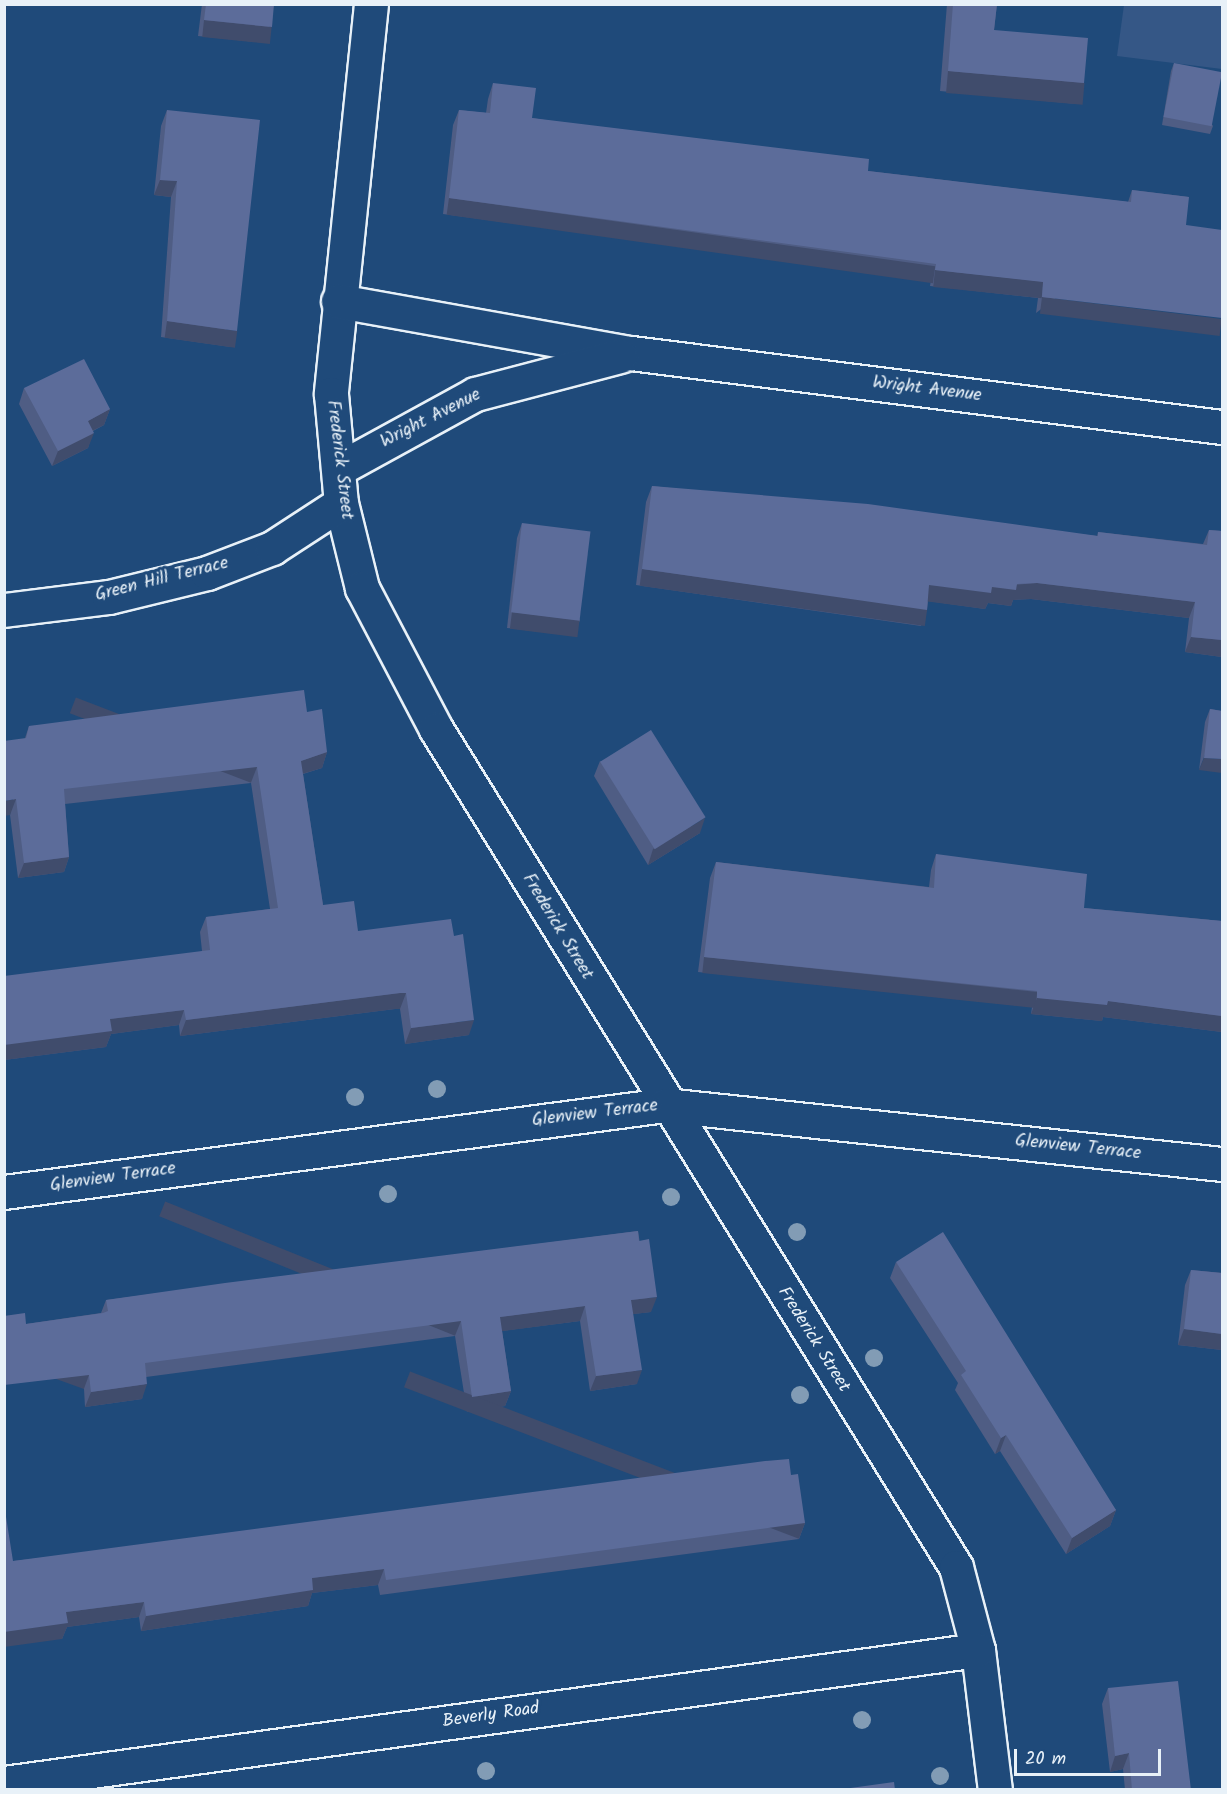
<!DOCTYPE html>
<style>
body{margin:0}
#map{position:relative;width:1227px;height:1794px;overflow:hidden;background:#1f4a7a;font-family:Kalam,sans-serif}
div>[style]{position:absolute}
.built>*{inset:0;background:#355786}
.roads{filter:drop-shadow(2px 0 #e8f1f8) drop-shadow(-2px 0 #e8f1f8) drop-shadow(0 2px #e8f1f8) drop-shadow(0 -2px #e8f1f8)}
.street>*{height:33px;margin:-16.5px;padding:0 16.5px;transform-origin:16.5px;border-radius:16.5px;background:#1f4a7a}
.trees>*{width:18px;height:18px;margin:-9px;border-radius:50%;background:#829cb5}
.wall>*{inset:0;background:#4f5d84}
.shaded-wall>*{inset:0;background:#404c6c;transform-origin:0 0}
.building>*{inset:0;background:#5c6c9a;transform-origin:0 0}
span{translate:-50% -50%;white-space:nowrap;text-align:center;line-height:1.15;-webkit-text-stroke:6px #1f4a7a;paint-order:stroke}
.street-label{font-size:18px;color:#e8f1f8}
.frame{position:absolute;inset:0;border:6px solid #e8f1f8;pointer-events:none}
.scale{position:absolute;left:1014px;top:1749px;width:147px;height:27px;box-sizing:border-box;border:3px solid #e8f1f8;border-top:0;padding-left:8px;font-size:18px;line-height:21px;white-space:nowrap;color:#e8f1f8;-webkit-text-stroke:4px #1f4a7a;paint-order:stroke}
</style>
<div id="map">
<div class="built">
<div style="clip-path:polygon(1124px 5px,1222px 5px,1222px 69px,1117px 56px)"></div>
</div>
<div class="roads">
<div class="street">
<div style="left:371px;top:4px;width:392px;rotate:95.9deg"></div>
<div style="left:331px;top:394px;width:109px;rotate:84.8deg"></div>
<div style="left:341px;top:503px;width:88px;rotate:76.1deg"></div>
<div style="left:362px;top:588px;width:159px;rotate:62.3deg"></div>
<div style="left:436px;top:729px;width:986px;rotate:58.18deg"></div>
<div style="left:956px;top:1567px;width:86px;rotate:75.2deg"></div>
<div style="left:978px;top:1650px;width:141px;rotate:83.1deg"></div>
<div style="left:338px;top:301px;width:298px;rotate:10.1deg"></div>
<div style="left:631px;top:353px;width:596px;rotate:7.14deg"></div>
<div style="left:340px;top:468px;width:154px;rotate:-28.7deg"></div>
<div style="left:475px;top:394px;width:150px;rotate:-14.7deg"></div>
<div style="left:4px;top:610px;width:106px;rotate:-7.1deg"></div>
<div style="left:109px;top:597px;width:101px;rotate:-13.8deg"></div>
<div style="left:207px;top:573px;width:70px;rotate:-21deg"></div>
<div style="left:272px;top:548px;width:82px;rotate:-33.1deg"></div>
<div style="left:4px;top:1192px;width:667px;rotate:-7.5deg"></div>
<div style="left:665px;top:1105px;width:560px;rotate:6.05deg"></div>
<div style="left:4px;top:1783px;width:983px;rotate:-7.78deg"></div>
</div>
</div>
<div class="trees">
<div style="left:437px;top:1089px"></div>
<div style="left:355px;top:1097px"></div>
<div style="left:388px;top:1194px"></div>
<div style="left:671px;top:1197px"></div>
<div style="left:797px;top:1232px"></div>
<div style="left:874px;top:1358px"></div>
<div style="left:800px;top:1395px"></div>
<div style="left:862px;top:1720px"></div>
<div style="left:486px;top:1771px"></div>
<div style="left:940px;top:1776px"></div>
</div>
<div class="wall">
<div style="clip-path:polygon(202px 4px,274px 4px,266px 43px,198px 36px)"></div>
<div style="clip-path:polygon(947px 4px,997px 4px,994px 30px,1084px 83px,1077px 104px,940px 91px)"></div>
<div style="clip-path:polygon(1174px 63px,1213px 126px,1210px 134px,1162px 125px,1171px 71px)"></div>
<div style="clip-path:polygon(493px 83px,532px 118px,868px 171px,1128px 202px,1132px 190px,1189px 197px,1036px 313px,1038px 298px,930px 286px,931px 280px,443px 214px,453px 125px,459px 110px,486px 113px,488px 99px)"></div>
<div style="clip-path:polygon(167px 110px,231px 347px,161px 337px,171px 197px,154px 195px,161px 126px)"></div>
<div style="clip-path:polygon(24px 388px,110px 409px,104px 425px,93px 431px,88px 448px,52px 466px,19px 404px)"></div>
<div style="clip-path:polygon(652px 486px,1097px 536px,1098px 532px,1203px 544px,1209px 530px,1222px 531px,1222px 657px,1185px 652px,1189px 618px,1031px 599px,1013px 600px,1011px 606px,988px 603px,985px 609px,928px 601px,927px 610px,921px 626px,636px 585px,646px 502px)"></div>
<div style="clip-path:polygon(522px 523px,580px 620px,574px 636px,507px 628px,517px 538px)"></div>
<div style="clip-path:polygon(1210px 709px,1222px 711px,1199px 770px,1205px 722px)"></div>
<div style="clip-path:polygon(307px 712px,327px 752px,322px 768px,303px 774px,323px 905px,358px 931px,469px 1035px,405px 1044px,400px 1009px,395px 1009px,180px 1036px,179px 1025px,111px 1034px,106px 1047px,4px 1060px,202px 951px,200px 932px,206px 917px,270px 909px,251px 783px,65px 804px,69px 857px,64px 872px,18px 878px,10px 815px,25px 738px,29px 726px)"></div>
<div style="clip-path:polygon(600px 761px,700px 833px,648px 865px,594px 776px)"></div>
<div style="clip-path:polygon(936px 854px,1084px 908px,1222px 921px,1222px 1032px,1103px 1017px,1102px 1021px,1031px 1014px,1032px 1007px,698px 972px,710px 878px,716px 862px,929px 887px,931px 870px)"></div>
<div style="clip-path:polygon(638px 1231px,651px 1312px,633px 1314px,637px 1384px,590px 1391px,580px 1321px,502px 1331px,511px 1391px,505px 1406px,467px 1412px,455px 1336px,146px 1377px,142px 1399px,85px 1407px,84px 1389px,26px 1324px,101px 1313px,106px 1300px)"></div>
<div style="clip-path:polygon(896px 1262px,1116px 1510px,1110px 1526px,1066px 1554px,1000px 1451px,995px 1454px,955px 1390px,958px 1383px,890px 1278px)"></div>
<div style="clip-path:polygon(1191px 1270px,1222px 1273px,1222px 1350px,1178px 1345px,1185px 1285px)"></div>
<div style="clip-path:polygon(791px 1475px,805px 1523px,799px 1539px,380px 1595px,378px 1585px,312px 1593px,308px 1606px,141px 1631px,139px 1617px,67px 1627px,62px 1639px,13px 1561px)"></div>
<div style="clip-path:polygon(1108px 1688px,1191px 1790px,1125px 1790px,1123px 1769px,1110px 1772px,1102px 1704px)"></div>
</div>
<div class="shaded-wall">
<div style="left:204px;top:20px;width:68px;height:17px;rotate:6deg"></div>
<div style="left:948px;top:71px;width:137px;height:22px;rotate:5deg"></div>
<div style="clip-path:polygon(160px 180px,177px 181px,171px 197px,154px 195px)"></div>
<div style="left:449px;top:198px;width:491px;height:17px;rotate:8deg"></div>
<div style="left:935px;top:270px;width:109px;height:17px;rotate:6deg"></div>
<div style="left:1042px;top:297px;width:181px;height:17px;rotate:7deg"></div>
<div style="left:167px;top:321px;width:71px;height:17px;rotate:8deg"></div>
<div style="clip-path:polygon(110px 409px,104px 425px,82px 436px,88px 421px)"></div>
<div style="clip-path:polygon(94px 433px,88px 448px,52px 466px,58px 451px)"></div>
<div style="left:642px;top:569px;width:288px;height:17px;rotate:8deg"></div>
<div style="clip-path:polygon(1037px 583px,1195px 602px,1189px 618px,1031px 599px,1013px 600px,1011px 606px,988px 603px,985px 609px,924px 601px,929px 585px,992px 587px)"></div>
<div style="left:512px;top:612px;width:68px;height:17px;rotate:7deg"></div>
<div style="clip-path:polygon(1191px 637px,1222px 640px,1222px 657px,1185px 652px)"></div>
<div style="clip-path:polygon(327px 752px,322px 768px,295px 776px,301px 761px)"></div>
<div style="clip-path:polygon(1204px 758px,1222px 759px,1222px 773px,1199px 770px)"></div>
<div style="left:257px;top:767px;width:17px;height:194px;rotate:111deg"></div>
<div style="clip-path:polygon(16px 799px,10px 815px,4px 816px,4px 801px)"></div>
<div style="clip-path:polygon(705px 818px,700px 833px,648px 865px,653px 849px)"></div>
<div style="clip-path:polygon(69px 857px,64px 872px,18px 878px,24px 863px)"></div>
<div style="left:704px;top:957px;width:335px;height:16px;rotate:6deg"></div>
<div style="clip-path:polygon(400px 993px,406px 993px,400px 1009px,395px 1009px,180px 1036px,186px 1020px)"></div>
<div style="clip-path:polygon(1037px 998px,1108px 1001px,1222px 1016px,1222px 1032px,1103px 1017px,1102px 1021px,1031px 1014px)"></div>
<div style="clip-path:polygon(184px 1010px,179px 1025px,111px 1034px,106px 1047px,4px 1060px,4px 1045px,110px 1019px)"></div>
<div style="clip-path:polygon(474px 1020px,469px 1035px,405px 1044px,411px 1028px)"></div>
<div style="clip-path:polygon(657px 1297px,651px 1312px,626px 1315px,631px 1300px)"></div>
<div style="clip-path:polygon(585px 1306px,580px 1321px,495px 1332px,500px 1317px)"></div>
<div style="left:461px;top:1321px;width:16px;height:319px;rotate:112deg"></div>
<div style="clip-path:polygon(1184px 1329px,1222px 1334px,1222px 1350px,1178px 1345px)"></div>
<div style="clip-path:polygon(642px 1370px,637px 1384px,590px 1391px,596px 1376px)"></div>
<div style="left:89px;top:1375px;width:15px;height:86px;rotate:110deg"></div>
<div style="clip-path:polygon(147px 1384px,142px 1399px,85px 1407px,91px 1392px)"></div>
<div style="clip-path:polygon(511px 1391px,505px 1406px,467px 1412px,472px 1397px)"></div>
<div style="clip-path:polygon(1006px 1435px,1000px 1451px,995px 1454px,1001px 1438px)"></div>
<div style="clip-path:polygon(1116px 1510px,1110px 1526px,1066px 1554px,1072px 1538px)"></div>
<div style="left:805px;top:1523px;width:17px;height:423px;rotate:111deg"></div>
<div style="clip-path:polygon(384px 1569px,378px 1585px,312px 1593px,308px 1606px,141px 1631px,146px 1616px,312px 1578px)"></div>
<div style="clip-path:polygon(144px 1602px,139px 1617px,67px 1627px,62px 1639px,4px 1647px,4px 1632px,66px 1612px)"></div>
<div style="clip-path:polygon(1129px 1753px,1123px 1769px,1110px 1772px,1115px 1756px)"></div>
</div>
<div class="building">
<div style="clip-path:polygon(206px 4px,274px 4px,272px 27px,204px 20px)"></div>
<div style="clip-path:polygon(953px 4px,997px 4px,994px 30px,1088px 38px,1084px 83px,948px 71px)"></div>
<div style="left:1174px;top:63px;width:49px;height:55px;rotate:11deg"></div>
<div style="clip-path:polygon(493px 83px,536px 88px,532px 118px,869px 159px,868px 171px,1131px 202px,1132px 190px,1189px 197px,1186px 225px,1222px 230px,1222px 318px,1042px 297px,1043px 282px,935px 270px,936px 264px,449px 198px,459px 110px,490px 113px)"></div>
<div style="clip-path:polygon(167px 110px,260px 120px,237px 331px,167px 321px,177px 181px,160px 180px)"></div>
<div style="clip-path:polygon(84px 359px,110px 409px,88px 421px,94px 433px,58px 451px,24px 388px)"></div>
<div style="clip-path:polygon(652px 486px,868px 504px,1098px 536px,1098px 532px,1207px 545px,1209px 530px,1222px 531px,1222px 640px,1191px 637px,1195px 602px,1037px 583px,1017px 584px,1016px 590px,992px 587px,991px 593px,929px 585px,927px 610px,642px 569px)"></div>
<div style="left:522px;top:523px;width:69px;height:90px;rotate:7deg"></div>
<div style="clip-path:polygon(304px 690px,307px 712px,322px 709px,327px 752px,301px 761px,323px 905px,354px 901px,358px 931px,451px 919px,454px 936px,463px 934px,474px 1020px,411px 1028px,406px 993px,400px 993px,186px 1020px,184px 1010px,110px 1019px,112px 1031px,4px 1045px,4px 976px,210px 950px,206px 917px,278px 908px,257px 767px,64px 789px,69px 857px,24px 863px,16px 799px,4px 801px,4px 741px,26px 738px,29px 726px)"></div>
<div style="clip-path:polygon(1210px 709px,1222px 711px,1222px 759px,1204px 758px)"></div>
<div style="left:651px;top:730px;width:103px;height:60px;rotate:58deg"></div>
<div style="clip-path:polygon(936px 854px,1087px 874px,1084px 908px,1222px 921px,1222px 1016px,1108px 1001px,1107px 1005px,1037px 998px,1037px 991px,704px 957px,716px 862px,934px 888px)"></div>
<div style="clip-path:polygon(638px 1231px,639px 1241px,649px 1239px,657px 1297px,631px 1300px,642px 1370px,596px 1376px,585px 1306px,500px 1317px,511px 1391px,472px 1397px,461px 1321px,145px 1363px,147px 1384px,91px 1392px,89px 1375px,4px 1385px,4px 1316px,25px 1313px,26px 1324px,103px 1313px,108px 1311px,106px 1300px,225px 1283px)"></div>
<div style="clip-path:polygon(943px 1232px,1116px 1510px,1072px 1538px,1006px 1435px,1001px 1438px,961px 1375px,966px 1371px,896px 1262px)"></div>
<div style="clip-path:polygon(1191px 1270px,1222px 1273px,1222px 1334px,1184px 1329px)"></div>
<div style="clip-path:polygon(789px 1459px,791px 1475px,798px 1474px,805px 1523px,386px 1580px,384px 1569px,312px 1578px,313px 1590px,146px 1616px,144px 1602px,66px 1612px,68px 1623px,4px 1632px,4px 1504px,13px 1561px,765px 1461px)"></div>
<div style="clip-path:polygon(1178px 1681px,1191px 1790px,1132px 1790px,1129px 1753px,1115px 1756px,1108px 1688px)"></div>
<div style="clip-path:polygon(894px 1782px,895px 1790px,836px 1790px)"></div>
</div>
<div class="street-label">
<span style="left:927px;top:390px;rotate:7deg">Wright Avenue</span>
<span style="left:431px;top:419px;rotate:-27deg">Wright Avenue</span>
<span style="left:339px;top:460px;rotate:83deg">Frederick Street</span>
<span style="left:162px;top:580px;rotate:-14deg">Green Hill Terrace</span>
<span style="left:557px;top:927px;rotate:59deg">Frederick Street</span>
<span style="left:595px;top:1114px;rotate:-7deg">Glenview Terrace</span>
<span style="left:1078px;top:1148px;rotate:6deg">Glenview Terrace</span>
<span style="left:113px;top:1178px;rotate:-8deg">Glenview Terrace</span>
<span style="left:813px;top:1340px;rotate:58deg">Frederick Street</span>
<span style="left:491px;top:1716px;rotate:-8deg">Beverly Road</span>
</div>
<div class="frame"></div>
<div class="scale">20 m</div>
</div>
